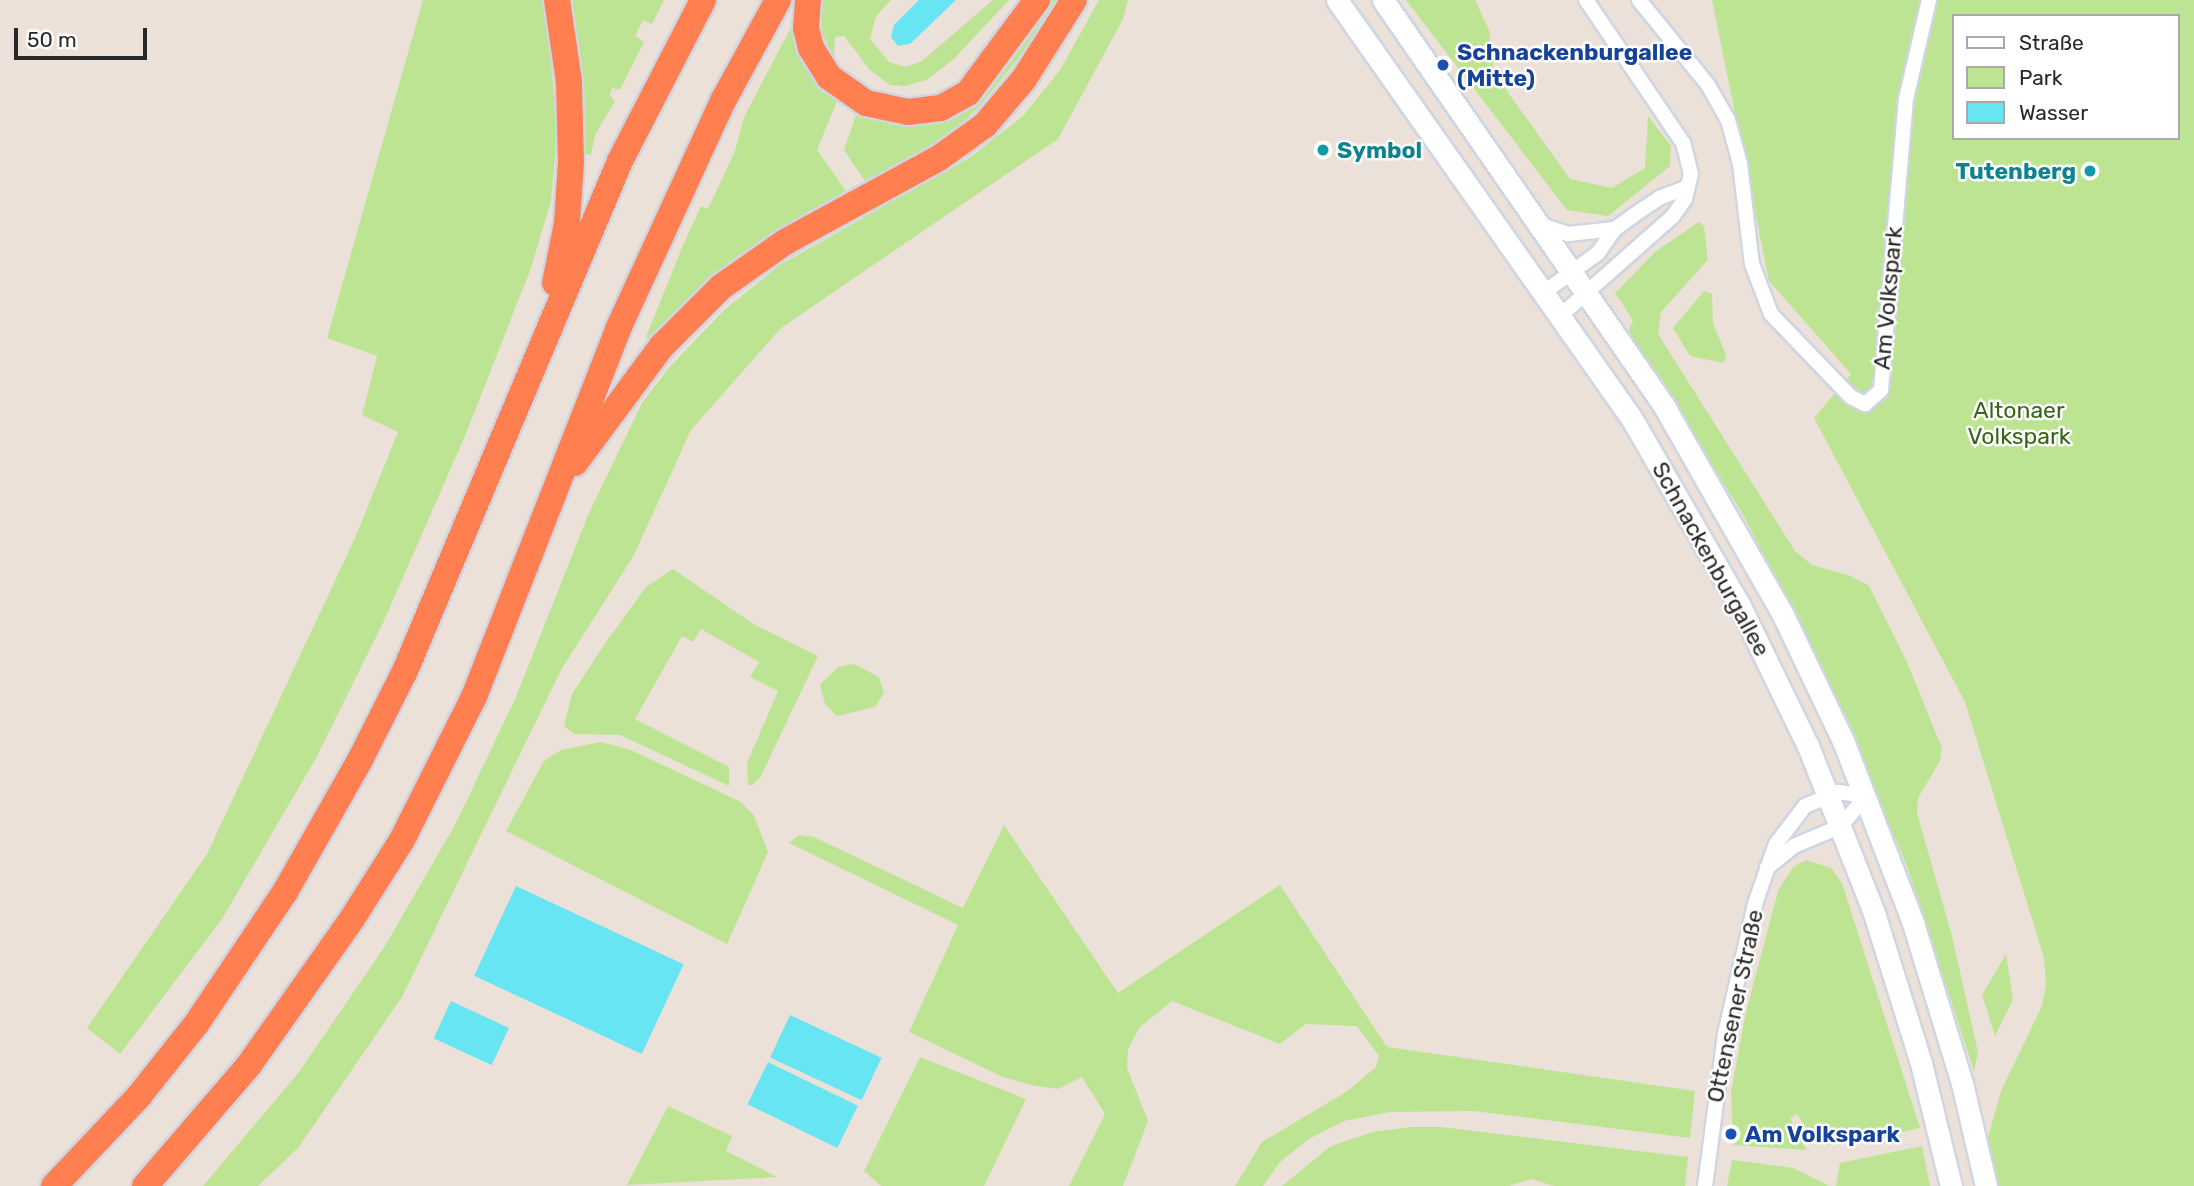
<!DOCTYPE html>
<meta charset="utf-8">
<style>
body{margin:0}
#map{position:relative;width:2194px;height:1186px;overflow:hidden;background:#ece1d9;font-family:Rubik,sans-serif}
div>[style]{position:absolute}
.green>*{inset:0;background:#bde493}
.water>*{inset:0;background:#68e5f2;transform-origin:0 0}
.roads{filter:drop-shadow(2px 0 #cfd6e2) drop-shadow(-2px 0 #cfd6e2) drop-shadow(0 2px #cfd6e2) drop-shadow(0 -2px #cfd6e2)}
.street>*{height:14px;margin:-7px;padding:0 7px;transform-origin:7px;border-radius:7px;background:#fff}
.secondary>*{height:21px;margin:-10.5px;padding:0 10.5px;transform-origin:10.5px;border-radius:10.5px;background:#fff}
.highway>*{height:26px;margin:-13px;padding:0 13px;transform-origin:13px;border-radius:13px;background:#ff7f51}
.dots>*{width:19px;height:19px;translate:-50% -50%;box-sizing:border-box;border:4px solid #fff;border-radius:50%}
span{translate:-50% -50%;white-space:nowrap;text-align:center;line-height:1.15;-webkit-text-stroke:5px #fff;paint-order:stroke}
.transit-label{font-size:23px;color:#164399;font-weight:700}
.left{translate:0 -50%;text-align:left}
.culture-label{font-size:23px;color:#0d838f;font-weight:700}
.right{translate:-100% -50%;text-align:right}
.street-label{font-size:23px;color:#282828}
.park-label{font-size:23px;color:#356717}
.legend{position:absolute;left:1952px;top:14px;width:228px;height:126px;box-sizing:border-box;background:#fff;border:2px solid #a9a9a9;margin:0;padding:9px 12px;list-style:none;font-size:21px;color:#282828}
.legend li{display:flex;align-items:center;gap:14px;height:35px}
.legend b{width:35px;border:2px solid #a9a9a9}
.scale{position:absolute;left:14px;top:28px;width:133px;height:32px;box-sizing:border-box;border:4px solid #282828;border-top:0;padding-left:9px;font-size:21px;line-height:24px;white-space:nowrap;color:#282828;-webkit-text-stroke:5px #fff;paint-order:stroke}
</style>
<div id="map">
<div class="green">
<div style="clip-path:polygon(423px 0,546px 0,557px 135px,551px 201px,531px 268px,465px 436px,383px 623px,316px 758px,222px 919px,120px 1054px,87px 1028px,207px 854px,355px 538px,398px 432px,362px 415px,377px 356px,327px 338px)"></div>
<div style="clip-path:polygon(570px 0,664px 0,652px 24px,643px 20px,635px 36px,644px 42px,620px 90px,612px 88px,610px 95px,615px 101px,595px 135px,591px 155px,586px 154px,584px 92px)"></div>
<div style="clip-path:polygon(820px 0,891px 0,876px 16px,870px 39px,889px 62px,906px 67px,922px 61px,993px 0,1009px 0,953px 60px,926px 80px,905px 86px,890px 85px,869px 69px,844px 36px,835px 37px,834px 57px,821px 31px)"></div>
<div style="clip-path:polygon(1052px 0,1056px 0,1023px 53px,978px 108px,942px 141px,867px 184px,844px 150px,857px 112px,906px 124px,967px 108px,1001px 75px)"></div>
<div style="clip-path:polygon(1099px 0,1128px 0,1123px 19px,1058px 139px,781px 328px,691px 430px,634px 555px,561px 670px,402px 997px,298px 1148px,258px 1186px,203px 1186px,299px 1072px,385px 946px,456px 823px,516px 697px,588px 515px,642px 403px,668px 369px,723px 311px,780px 265px,969px 158px,1023px 116px,1060px 70px)"></div>
<div style="clip-path:polygon(1406px 0,1475px 0,1489px 30px,1494px 73px,1570px 179px,1612px 188px,1645px 168px,1648px 116px,1671px 146px,1670px 166px,1608px 216px,1567px 210px)"></div>
<div style="clip-path:polygon(evenodd,1712px 0,2194px 0,2194px 1186px,1996px 1186px,1987px 1141px,2001px 1091px,2042px 1006px,2046px 984px,2044px 958px,1965px 702px,1814px 418px,1851px 374px,1769px 281px,1712px 0,1954px 16px,2178px 16px,2178px 138px,1954px 138px,1954px 16px)"></div>
<div style="clip-path:polygon(799px 12px,798px 42px,809px 72px,837px 101px,817px 150px,846px 191px,731px 261px,651px 339px,646px 337px,683px 245px,701px 206px,708px 209px,735px 151px,744px 117px)"></div>
<div style="clip-path:polygon(1699px 222px,1704px 226px,1708px 260px,1661px 312px,1658px 334px,1795px 551px,1812px 565px,1851px 576px,1869px 586px,1907px 662px,1942px 748px,1940px 761px,1918px 798px,1917px 813px,1952px 936px,1978px 1052px,1974px 1071px,1907px 866px,1823px 669px,1741px 511px,1628px 332px,1633px 320px,1615px 293px,1656px 251px)"></div>
<div style="clip-path:polygon(1704px 291px,1712px 294px,1713px 323px,1726px 355px,1724px 363px,1690px 356px,1673px 328px)"></div>
<div style="clip-path:polygon(673px 569px,755px 625px,818px 656px,760px 778px,752px 785px,748px 785px,747px 763px,778px 691px,750px 677px,759px 662px,701px 629px,693px 642px,682px 636px,635px 719px,729px 767px,729px 786px,620px 735px,574px 734px,564px 726px,572px 694px,606px 642px,646px 587px)"></div>
<div style="clip-path:polygon(854px 664px,879px 677px,884px 693px,875px 707px,837px 716px,825px 704px,820px 685px,838px 667px)"></div>
<div style="clip-path:polygon(601px 742px,631px 750px,739px 801px,753px 814px,768px 852px,727px 944px,506px 831px,544px 761px,561px 750px)"></div>
<div style="clip-path:polygon(1004px 825px,1118px 993px,1280px 885px,1387px 1047px,1695px 1091px,1690px 1138px,1473px 1111px,1390px 1112px,1344px 1121px,1309px 1139px,1280px 1162px,1263px 1186px,1235px 1186px,1262px 1142px,1346px 1092px,1376px 1067px,1379px 1056px,1357px 1026px,1306px 1024px,1280px 1044px,1172px 1001px,1139px 1028px,1128px 1049px,1127px 1068px,1148px 1121px,1123px 1186px,1069px 1186px,1105px 1114px,1082px 1077px,1058px 1089px,1031px 1085px,1003px 1077px,909px 1032px,958px 925px,789px 843px,799px 835px,814px 837px,963px 908px)"></div>
<div style="clip-path:polygon(1806px 860px,1831px 868px,1842px 883px,1920px 1128px,1893px 1134px,1886px 1131px,1828px 1145px,1813px 1140px,1797px 1114px,1790px 1118px,1806px 1150px,1733px 1145px,1731px 1092px,1746px 1012px,1778px 891px,1793px 867px)"></div>
<div style="clip-path:polygon(2006px 954px,2013px 999px,1995px 1036px,1982px 995px)"></div>
<div style="clip-path:polygon(920px 1057px,1026px 1099px,984px 1186px,881px 1186px,864px 1171px)"></div>
<div style="clip-path:polygon(668px 1106px,732px 1136px,726px 1151px,777px 1177px,627px 1185px)"></div>
<div style="clip-path:polygon(1410px 1127px,1441px 1127px,1688px 1157px,1685px 1186px,1554px 1186px,1531px 1179px,1509px 1186px,1282px 1186px,1331px 1146px,1373px 1132px)"></div>
<div style="clip-path:polygon(1922px 1146px,1930px 1186px,1836px 1186px,1840px 1163px)"></div>
<div style="clip-path:polygon(1732px 1160px,1793px 1168px,1829px 1186px,1727px 1186px)"></div>
</div>
<div class="water">
<div style="clip-path:polygon(919px 0,956px 0,910px 44px,898px 46px,891px 37px,894px 25px)"></div>
<div style="left:516px;top:886px;width:185px;height:99px;rotate:25deg"></div>
<div style="left:451px;top:1001px;width:64px;height:41px;rotate:25deg"></div>
<div style="left:790px;top:1015px;width:101px;height:47px;rotate:25deg"></div>
<div style="left:768px;top:1062px;width:100px;height:47px;rotate:26deg"></div>
</div>
<div class="roads">
<div class="street">
<div style="left:1639px;top:0;width:109px;rotate:50.9deg"></div>
<div style="left:1708px;top:85px;width:40px;rotate:60.3deg"></div>
<div style="left:1728px;top:120px;width:46px;rotate:74.7deg"></div>
<div style="left:1740px;top:164px;width:101px;rotate:83.2deg"></div>
<div style="left:1752px;top:264px;width:53px;rotate:69.2deg"></div>
<div style="left:1771px;top:314px;width:115px;rotate:46.1deg"></div>
<div style="left:1851px;top:397px;width:16px;rotate:27deg"></div>
<div style="left:1865px;top:404px;width:21px;rotate:-41deg"></div>
<div style="left:1881px;top:390px;width:292px;rotate:-85.1deg"></div>
<div style="left:1906px;top:99px;width:102px;rotate:-76.9deg"></div>
<div style="left:1539px;top:224px;width:31px;rotate:19deg"></div>
<div style="left:1568px;top:234px;width:47px;rotate:-6.1deg"></div>
<div style="left:1543px;top:293px;width:68px;rotate:-36deg"></div>
<div style="left:1598px;top:253px;width:29px;rotate:-55deg"></div>
<div style="left:1615px;top:229px;width:24px;rotate:-36deg"></div>
<div style="left:1634px;top:215px;width:30px;rotate:-34deg"></div>
<div style="left:1659px;top:198px;width:30px;rotate:-21deg"></div>
<div style="left:1560px;top:316px;width:151px;rotate:-41.5deg"></div>
<div style="left:1673px;top:216px;width:21px;rotate:-55deg"></div>
<div style="left:1685px;top:199px;width:26px;rotate:-77deg"></div>
<div style="left:1691px;top:174px;width:32px;rotate:-104deg"></div>
<div style="left:1683px;top:143px;width:173px;rotate:-124.1deg"></div>
<div style="left:1705px;top:1186px;width:153px;rotate:-82.5deg"></div>
<div style="left:1725px;top:1034px;width:133px;rotate:-77deg"></div>
<div style="left:1755px;top:904px;width:52px;rotate:-70.9deg"></div>
<div style="left:1772px;top:855px;width:12px;rotate:-70deg"></div>
<div style="left:1776px;top:844px;width:48px;rotate:-52.7deg"></div>
<div style="left:1805px;top:806px;width:36px;rotate:-23deg"></div>
<div style="left:1838px;top:792px;width:28px;rotate:8deg"></div>
<div style="left:1866px;top:796px;width:39px;rotate:130deg"></div>
<div style="left:1841px;top:826px;width:51px;rotate:156.9deg"></div>
<div style="left:1794px;top:846px;width:35px;rotate:141deg"></div>
</div>
<div class="secondary">
<div style="left:1337px;top:0;width:512px;rotate:54.85deg"></div>
<div style="left:1632px;top:419px;width:214px;rotate:60deg"></div>
<div style="left:1739px;top:604px;width:158px;rotate:64.1deg"></div>
<div style="left:1808px;top:746px;width:180px;rotate:68.4deg"></div>
<div style="left:1874px;top:913px;width:157px;rotate:72.6deg"></div>
<div style="left:1921px;top:1063px;width:127px;rotate:76.3deg"></div>
<div style="left:1383px;top:0;width:496px;rotate:55.3deg"></div>
<div style="left:1665px;top:408px;width:238px;rotate:60.3deg"></div>
<div style="left:1783px;top:615px;width:142px;rotate:64.5deg"></div>
<div style="left:1844px;top:743px;width:193px;rotate:69deg"></div>
<div style="left:1913px;top:923px;width:167px;rotate:73deg"></div>
<div style="left:1962px;top:1083px;width:106px;rotate:76.9deg"></div>
</div>
<div class="highway">
<div style="left:808px;top:0;width:28px;rotate:94deg"></div>
<div style="left:806px;top:28px;width:21px;rotate:76deg"></div>
<div style="left:811px;top:48px;width:34px;rotate:58deg"></div>
<div style="left:829px;top:77px;width:45px;rotate:35.1deg"></div>
<div style="left:866px;top:103px;width:43px;rotate:12.1deg"></div>
<div style="left:908px;top:112px;width:33px;rotate:-7deg"></div>
<div style="left:941px;top:108px;width:31px;rotate:-29deg"></div>
<div style="left:968px;top:93px;width:116px;rotate:-53.4deg"></div>
<div style="left:555px;top:283px;width:61px;rotate:-78.7deg"></div>
<div style="left:567px;top:223px;width:62px;rotate:-86.3deg"></div>
<div style="left:571px;top:161px;width:79px;rotate:-91.5deg"></div>
<div style="left:569px;top:82px;width:83px;rotate:-98.3deg"></div>
<div style="left:575px;top:463px;width:146px;rotate:-53.4deg"></div>
<div style="left:662px;top:346px;width:83px;rotate:-45deg"></div>
<div style="left:721px;top:287px;width:78px;rotate:-35.1deg"></div>
<div style="left:785px;top:242px;width:175px;rotate:-28.6deg"></div>
<div style="left:939px;top:158px;width:57px;rotate:-35.7deg"></div>
<div style="left:985px;top:125px;width:60px;rotate:-49.7deg"></div>
<div style="left:1024px;top:79px;width:93px;rotate:-57.7deg"></div>
<div style="left:54px;top:1186px;width:124px;rotate:-46.6deg"></div>
<div style="left:139px;top:1096px;width:93px;rotate:-51.5deg"></div>
<div style="left:197px;top:1023px;width:158px;rotate:-56.1deg"></div>
<div style="left:285px;top:892px;width:154px;rotate:-60.4deg"></div>
<div style="left:361px;top:758px;width:97px;rotate:-63.2deg"></div>
<div style="left:405px;top:671px;width:553px;rotate:-67.14deg"></div>
<div style="left:620px;top:161px;width:181px;rotate:-62.7deg"></div>
<div style="left:145px;top:1186px;width:160px;rotate:-49.3deg"></div>
<div style="left:249px;top:1065px;width:179px;rotate:-54.8deg"></div>
<div style="left:352px;top:919px;width:93px;rotate:-57.7deg"></div>
<div style="left:402px;top:840px;width:160px;rotate:-63.3deg"></div>
<div style="left:474px;top:697px;width:395px;rotate:-68.6deg"></div>
<div style="left:618px;top:329px;width:253px;rotate:-65.3deg"></div>
<div style="left:724px;top:99px;width:113px;rotate:-61.4deg"></div>
</div>
</div>
<div class="dots">
<div style="left:1443px;top:65px;background:#1a4fb4"></div>
<div style="left:1323px;top:150px;background:#0f9aa8"></div>
<div style="left:2090px;top:171px;background:#0f9aa8"></div>
<div style="left:1731px;top:1134px;background:#1a4fb4"></div>
</div>
<div class="transit-label">
<span class="left" style="left:1457px;top:65px">Schnackenburgallee<br>(Mitte)</span>
<span class="left" style="left:1745px;top:1134px">Am Volkspark</span>
</div>
<div class="culture-label">
<span class="left" style="left:1337px;top:150px">Symbol</span>
<span class="right" style="left:2076px;top:171px">Tutenberg</span>
</div>
<div class="street-label">
<span style="left:1888px;top:298px;rotate:-85deg">Am Volkspark</span>
<span style="left:1711px;top:559px;rotate:61deg">Schnackenburgallee</span>
<span style="left:1735px;top:1006px;rotate:-78deg">Ottensener Straße</span>
</div>
<div class="park-label">
<span style="left:2019px;top:423px">Altonaer<br>Volkspark</span>
</div>
<ul class="legend">
<li><b style="height:9px;background:#fff"></b>Straße</li>
<li><b style="height:19px;background:#bde493"></b>Park</li>
<li><b style="height:19px;background:#68e5f2"></b>Wasser</li>
</ul>
<div class="scale">50 m</div>
</div>
